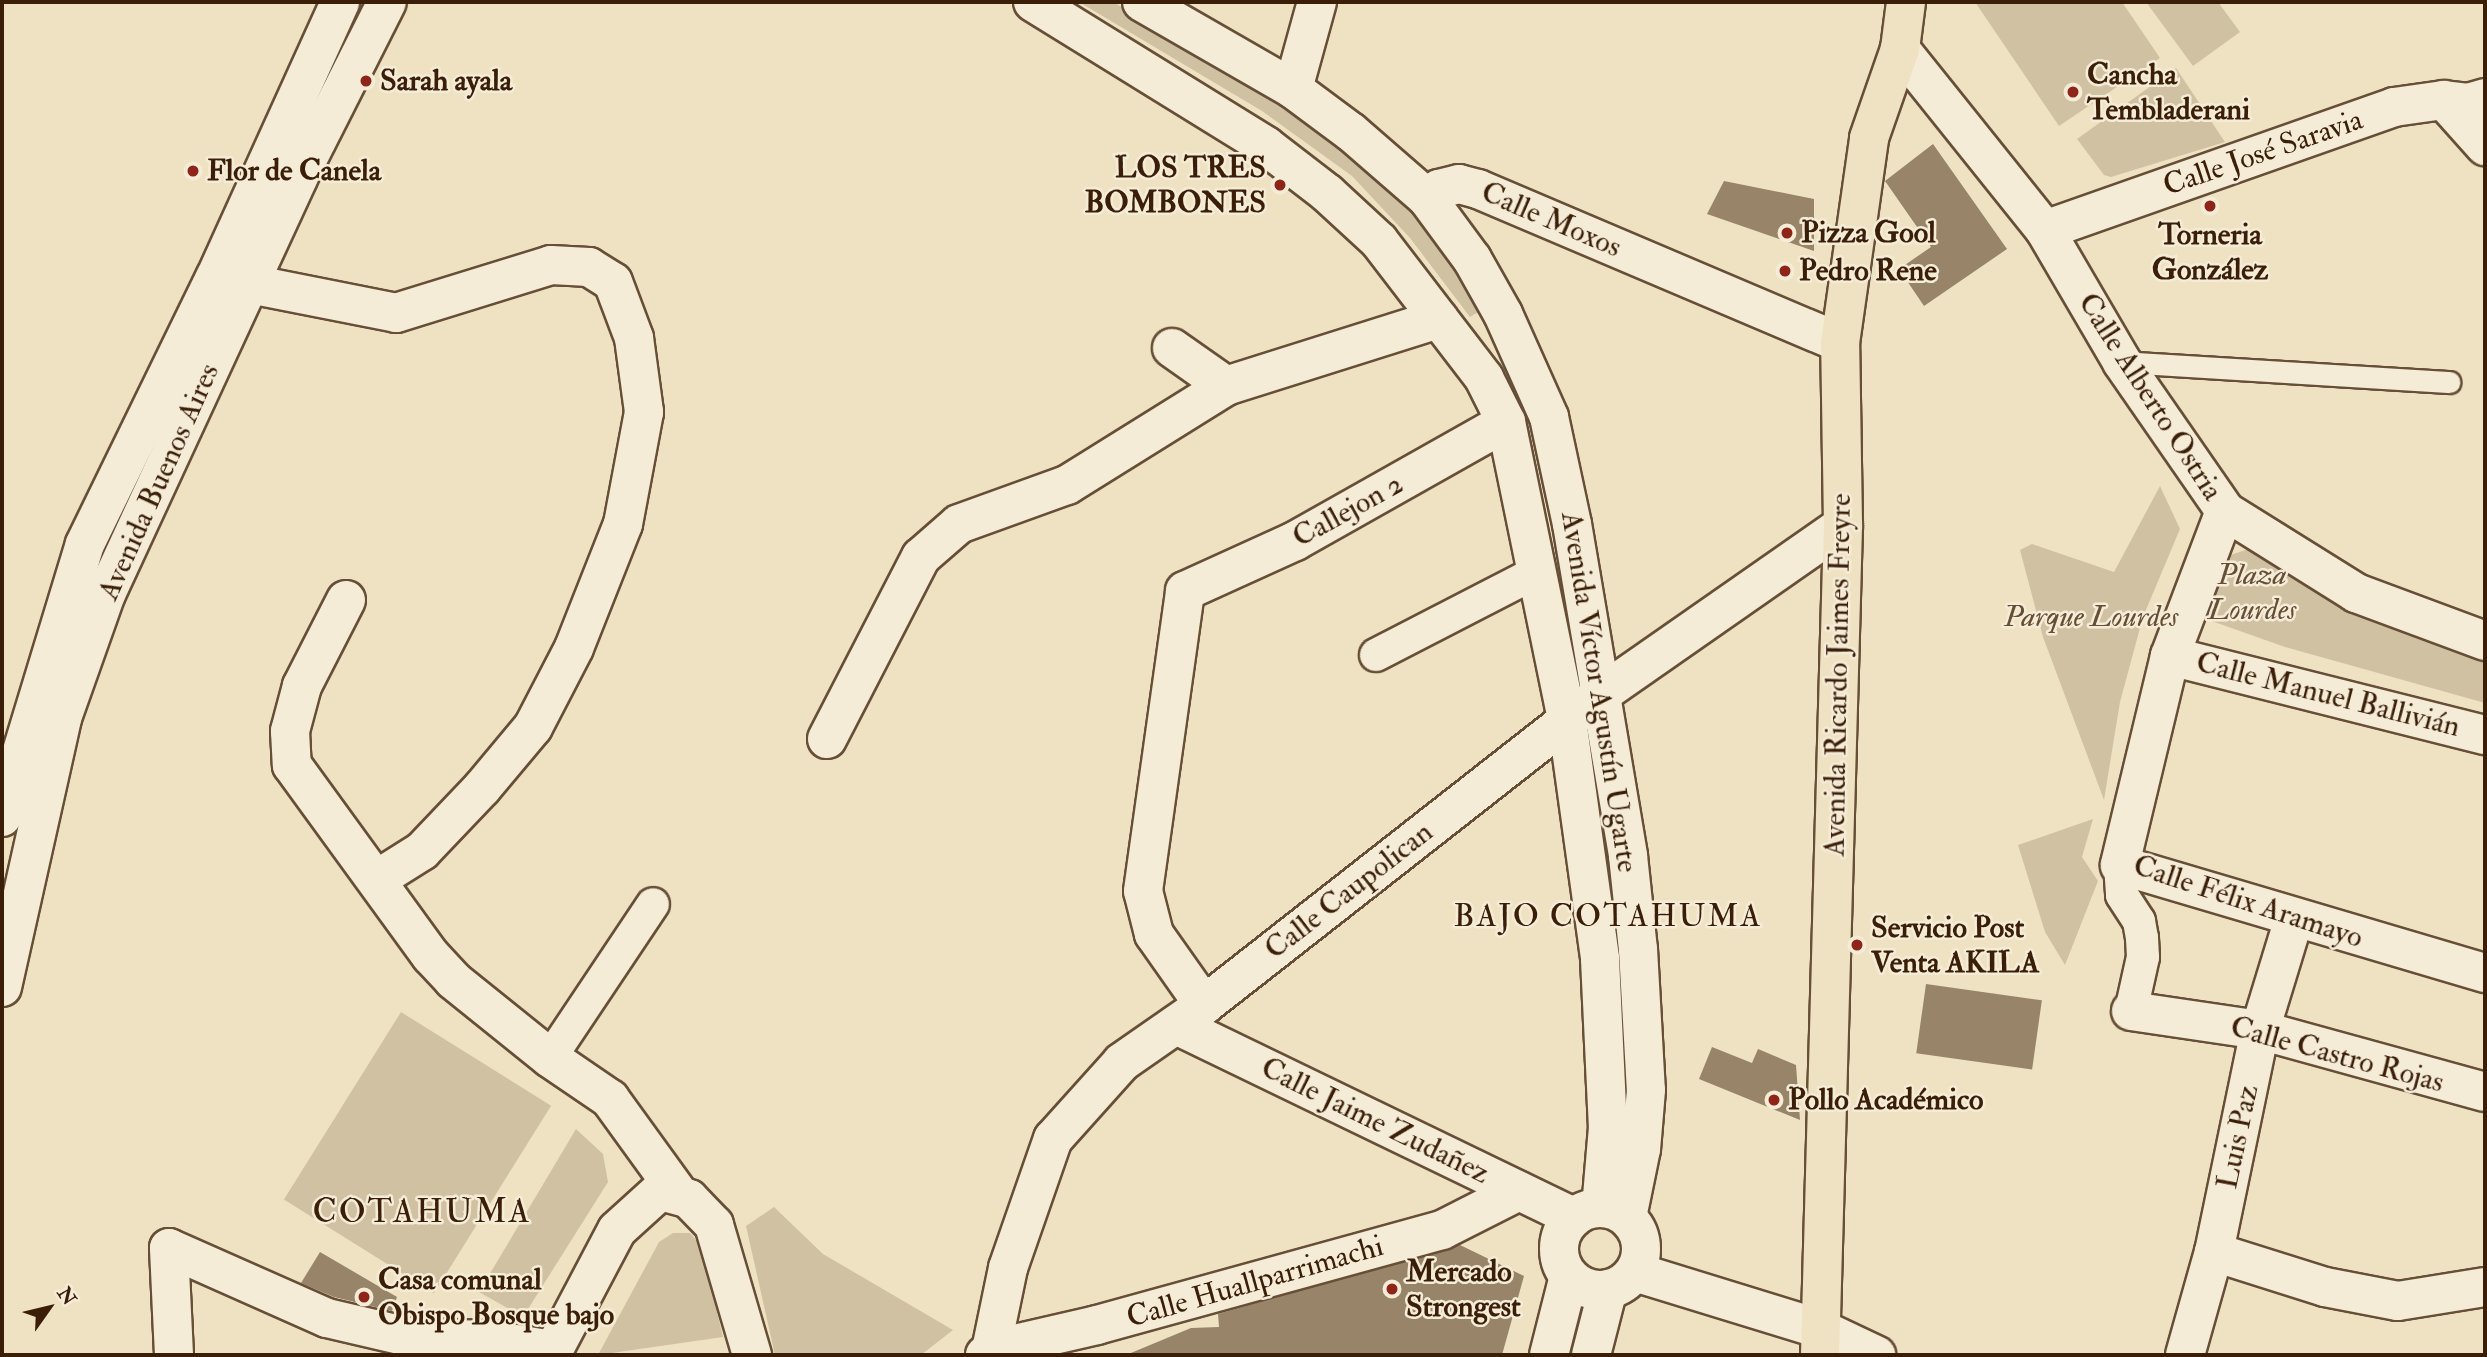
<!DOCTYPE html>
<meta charset="utf-8">
<style>
body{margin:0}
#map{position:relative;width:2487px;height:1357px;overflow:hidden;background:#efe2c3;font-family:"IM FELL Double Pica",serif}
div>[style]{position:absolute}
.green>*{inset:0;background:#d0c1a3;transform-origin:0 0}
.building>*{inset:0;background:#988469;transform-origin:0 0}
.roads{filter:drop-shadow(2px 0 #674f37) drop-shadow(-2px 0 #674f37) drop-shadow(0 2px #674f37) drop-shadow(0 -2px #674f37)}
.service>*{height:21px;margin:-10.5px;padding:0 10.5px;transform-origin:10.5px;border-radius:10.5px;background:#f5ecd8}
.pedestrian>*{height:32px;margin:-16px;padding:0 16px;transform-origin:16px;border-radius:16px;background:#f5ecd8}
.minor>*{height:38px;margin:-19px;padding:0 19px;transform-origin:19px;border-radius:19px;background:#f5ecd8}
.tertiary>*{height:38px;margin:-19px;padding:0 19px;transform-origin:19px;border-radius:19px;background:#f5ecd8}
.tertiary>.ring{margin:-19px;padding:0;box-sizing:content-box;background:none;border:38px solid #f5ecd8;border-radius:50%}
.secondary>*{height:38px;margin:-19px;padding:0 19px;transform-origin:19px;border-radius:19px;background:#f5ecd8}
.primary>*{height:38px;margin:-19px;padding:0 19px;transform-origin:19px;border-radius:19px;background:#efe2c3}
.dots>*{width:19px;height:19px;translate:-50% -50%;box-sizing:border-box;border:4px solid #f5ecd8;border-radius:50%}
span{translate:-50% -50%;white-space:nowrap;text-align:center;line-height:1.15;-webkit-text-stroke:5px #f5ecd8;paint-order:stroke}
.poi-label{font-size:30px;color:#3a1e08;font-weight:700}
.left{translate:0 -50%;text-align:left}
.right{translate:-100% -50%;text-align:right}
.street-label{font-size:30px;color:#3a1e08}
.park-label{font-size:30px;color:#674f36;font-style:italic}
.neighbourhood-label{font-size:32px;color:#3a1e08;letter-spacing:2px}
.quarter-label{font-size:33px;color:#3a1e08;letter-spacing:2px}
.frame{position:absolute;inset:0;border:4px solid #3a1e08;pointer-events:none}
.north{position:absolute;left:14px;top:1273px;width:70px;height:70px;-webkit-text-stroke:5px #f5ecd8;paint-order:stroke;rotate:56deg;font-size:19px;font-weight:700;line-height:28px;text-align:center;color:#3a1e08}
.north::after{content:'';display:block;margin:auto;width:24px;height:32px;background:#3a1e08;clip-path:polygon(50% 0,100% 100%,50% 72%,0 100%)}
</style>
<div id="map">
<div class="green">
<div style="clip-path:polygon(1079px 2px,1113px 2px,1282px 101px,1367px 164px,1424px 220px,1485px 308px,1470px 317px,1410px 238px,1352px 176px,1262px 111px)"></div>
<div style="clip-path:polygon(1975px 2px,2122px 2px,2160px 58px,2059px 126px)"></div>
<div style="clip-path:polygon(2146px 2px,2218px 2px,2240px 32px,2193px 66px)"></div>
<div style="clip-path:polygon(2176px 68px,2225px 142px,2111px 177px,2104px 175px,2077px 139px)"></div>
<div style="clip-path:polygon(2160px 486px,2180px 529px,2143px 617px,2120px 702px,2104px 800px,2043px 637px,2020px 550px,2032px 544px,2114px 572px)"></div>
<div style="clip-path:polygon(2255px 547px,2485px 655px,2485px 703px,2285px 647px,2203px 618px,2227px 556px)"></div>
<div style="clip-path:polygon(2093px 819px,2082px 857px,2098px 881px,2065px 965px,2045px 932px,2018px 845px)"></div>
<div style="left:401px;top:1012px;width:177px;height:221px;rotate:32deg"></div>
<div style="clip-path:polygon(576px 1129px,603px 1154px,608px 1182px,523px 1317px,479px 1292px)"></div>
<div style="clip-path:polygon(774px 1207px,823px 1254px,953px 1330px,921px 1355px,775px 1355px,746px 1226px)"></div>
<div style="clip-path:polygon(673px 1233px,690px 1233px,701px 1246px,723px 1337px,598px 1355px,659px 1242px)"></div>
</div>
<div class="building">
<div style="clip-path:polygon(1933px 144px,2007px 249px,1924px 306px,1899px 269px,1931px 247px,1885px 181px)"></div>
<div style="clip-path:polygon(1724px 181px,1814px 199px,1814px 251px,1707px 214px)"></div>
<div style="left:1926px;top:984px;width:117px;height:70px;rotate:8deg"></div>
<div style="clip-path:polygon(1712px 1047px,1752px 1063px,1758px 1049px,1796px 1065px,1800px 1120px,1699px 1079px)"></div>
<div style="clip-path:polygon(1460px 1245px,1524px 1276px,1502px 1355px,1126px 1355px,1191px 1328px,1219px 1327px,1218px 1314px)"></div>
<div style="clip-path:polygon(320px 1252px,397px 1297px,392px 1311px,334px 1297px,301px 1283px)"></div>
</div>
<div class="roads">
<div class="service">
<div style="left:2122px;top:362px;width:328px;rotate:3.5deg"></div>
</div>
<div class="pedestrian">
<div style="left:1376px;top:655px;width:183px;rotate:-27.3deg"></div>
<div style="left:2120px;top:865px;width:30px;rotate:86deg"></div>
<div style="left:2122px;top:895px;width:31px;rotate:57deg"></div>
<div style="left:2139px;top:921px;width:17px;rotate:80deg"></div>
<div style="left:2142px;top:938px;width:19px;rotate:87deg"></div>
<div style="left:2143px;top:957px;width:55px;rotate:102.5deg"></div>
<div style="left:550px;top:1058px;width:185px;rotate:-56.2deg"></div>
</div>
<div class="minor">
<div style="left:1900px;top:49px;width:232px;rotate:51.3deg"></div>
<div style="left:2045px;top:230px;width:153px;rotate:59.7deg"></div>
<div style="left:2122px;top:362px;width:181px;rotate:55.3deg"></div>
<div style="left:2225px;top:511px;width:155px;rotate:32deg"></div>
<div style="left:2356px;top:593px;width:138px;rotate:20.4deg"></div>
<div style="left:1293px;top:89px;width:90px;rotate:-74.6deg"></div>
<div style="left:2444px;top:100px;width:62px;rotate:48.3deg"></div>
<div style="left:1427px;top:198px;width:15px;rotate:-37deg"></div>
<div style="left:1439px;top:189px;width:21px;rotate:-14deg"></div>
<div style="left:1459px;top:184px;width:20px;rotate:15deg"></div>
<div style="left:1478px;top:189px;width:393px;rotate:23deg"></div>
<div style="left:2045px;top:230px;width:370px;rotate:-19.4deg"></div>
<div style="left:2394px;top:107px;width:50px;rotate:-8deg"></div>
<div style="left:2444px;top:100px;width:24px;rotate:7deg"></div>
<div style="left:2468px;top:103px;width:18px;rotate:-16deg"></div>
<div style="left:250px;top:284px;width:149px;rotate:11.2deg"></div>
<div style="left:396px;top:313px;width:162px;rotate:-17.2deg"></div>
<div style="left:551px;top:265px;width:38px;rotate:3deg"></div>
<div style="left:589px;top:267px;width:28px;rotate:32deg"></div>
<div style="left:613px;top:282px;width:60px;rotate:69.4deg"></div>
<div style="left:634px;top:338px;width:75px;rotate:82.3deg"></div>
<div style="left:644px;top:412px;width:114px;rotate:100.6deg"></div>
<div style="left:623px;top:524px;width:133px;rotate:111.6deg"></div>
<div style="left:574px;top:648px;width:89px;rotate:117.4deg"></div>
<div style="left:533px;top:727px;width:80px;rotate:129.9deg"></div>
<div style="left:482px;top:788px;width:87px;rotate:133.6deg"></div>
<div style="left:422px;top:851px;width:54px;rotate:147.8deg"></div>
<div style="left:1172px;top:348px;width:66px;rotate:35.1deg"></div>
<div style="left:2225px;top:511px;width:155px;rotate:110.8deg"></div>
<div style="left:2170px;top:656px;width:215px;rotate:103.5deg"></div>
<div style="left:2120px;top:865px;width:381px;rotate:16.5deg"></div>
<div style="left:346px;top:600px;width:97px;rotate:117.1deg"></div>
<div style="left:302px;top:686px;width:47px;rotate:104.9deg"></div>
<div style="left:290px;top:731px;width:34px;rotate:87deg"></div>
<div style="left:292px;top:765px;width:236px;rotate:54deg"></div>
<div style="left:431px;top:956px;width:33px;rotate:47deg"></div>
<div style="left:453px;top:980px;width:124px;rotate:38.8deg"></div>
<div style="left:550px;top:1058px;width:73px;rotate:34.3deg"></div>
<div style="left:610px;top:1099px;width:116px;rotate:54.1deg"></div>
<div style="left:2170px;top:656px;width:325px;rotate:14.1deg"></div>
<div style="left:827px;top:739px;width:205px;rotate:-62.7deg"></div>
<div style="left:921px;top:557px;width:50px;rotate:-41deg"></div>
<div style="left:959px;top:524px;width:115px;rotate:-19.9deg"></div>
<div style="left:1067px;top:485px;width:187px;rotate:-31.9deg"></div>
<div style="left:1226px;top:386px;width:223px;rotate:-17.5deg"></div>
<div style="left:1204px;top:1005px;width:87px;rotate:-125.2deg"></div>
<div style="left:1154px;top:934px;width:44px;rotate:-104.3deg"></div>
<div style="left:1143px;top:891px;width:303px;rotate:-82deg"></div>
<div style="left:1185px;top:591px;width:121px;rotate:-24.4deg"></div>
<div style="left:1295px;top:541px;width:242px;rotate:-29.4deg"></div>
<div style="left:2131px;top:1011px;width:130px;rotate:8.4deg"></div>
<div style="left:2260px;top:1030px;width:233px;rotate:15.4deg"></div>
<div style="left:1176px;top:1025px;width:442px;rotate:25.8deg"></div>
<div style="left:2214px;top:1252px;width:116px;rotate:17.5deg"></div>
<div style="left:2325px;top:1287px;width:74px;rotate:10.9deg"></div>
<div style="left:2398px;top:1301px;width:88px;rotate:-9.1deg"></div>
<div style="left:1823px;top:1330px;width:59px;rotate:25.3deg"></div>
<div style="left:174px;top:1355px;width:107px;rotate:-92.7deg"></div>
<div style="left:169px;top:1248px;width:173px;rotate:23.9deg"></div>
<div style="left:327px;top:1318px;width:87px;rotate:13.2deg"></div>
<div style="left:412px;top:1338px;width:80px;rotate:1.4deg"></div>
<div style="left:492px;top:1340px;width:61px;rotate:9.5deg"></div>
<div style="left:551px;top:1355px;width:141px;rotate:-62.2deg"></div>
<div style="left:617px;top:1230px;width:58px;rotate:-42.2deg"></div>
<div style="left:660px;top:1191px;width:30px;rotate:15deg"></div>
<div style="left:689px;top:1199px;width:36px;rotate:46deg"></div>
<div style="left:714px;top:1225px;width:135px;rotate:73.7deg"></div>
<div style="left:985px;top:1355px;width:10px;rotate:-37deg"></div>
<div style="left:993px;top:1349px;width:107px;rotate:-13deg"></div>
<div style="left:1097px;top:1325px;width:358px;rotate:-15.4deg"></div>
<div style="left:1442px;top:1230px;width:86px;rotate:-26.9deg"></div>
<div style="left:990px;top:1355px;width:89px;rotate:-78.3deg"></div>
<div style="left:1008px;top:1268px;width:137px;rotate:-70.8deg"></div>
<div style="left:1053px;top:1139px;width:103px;rotate:-48.1deg"></div>
<div style="left:1122px;top:1062px;width:100px;rotate:-34.8deg"></div>
<div style="left:1204px;top:1005px;width:504px;rotate:-38.07deg"></div>
<div style="left:1601px;top:694px;width:295px;rotate:-34.9deg"></div>
<div style="left:2185px;top:1355px;width:107px;rotate:-74.3deg"></div>
<div style="left:2214px;top:1252px;width:227px;rotate:-78.3deg"></div>
<div style="left:2260px;top:1030px;width:116px;rotate:-73deg"></div>
</div>
<div class="tertiary">
<div style="left:1033px;top:2px;width:274px;rotate:31.7deg"></div>
<div style="left:1266px;top:146px;width:77px;rotate:37.6deg"></div>
<div style="left:1327px;top:193px;width:71px;rotate:42.7deg"></div>
<div style="left:1379px;top:241px;width:173px;rotate:52.5deg"></div>
<div style="left:1484px;top:378px;width:49px;rotate:63.4deg"></div>
<div style="left:1506px;top:422px;width:304px;rotate:78.4deg"></div>
<div style="left:1567px;top:720px;width:241px;rotate:82.1deg"></div>
<div style="left:1600px;top:959px;width:168px;rotate:87.3deg"></div>
<div style="left:1608px;top:1127px;width:81px;rotate:94.9deg"></div>
<div style="left:1142px;top:2px;width:174px;rotate:29.9deg"></div>
<div style="left:1293px;top:89px;width:72px;rotate:36.6deg"></div>
<div style="left:1351px;top:132px;width:101px;rotate:41deg"></div>
<div style="left:1427px;top:198px;width:76px;rotate:53.6deg"></div>
<div style="left:1472px;top:259px;width:63px;rotate:60.6deg"></div>
<div style="left:1503px;top:314px;width:113px;rotate:65.9deg"></div>
<div style="left:1549px;top:417px;width:109px;rotate:77.9deg"></div>
<div style="left:1572px;top:524px;width:337px;rotate:80.4deg"></div>
<div style="left:1628px;top:856px;width:94px;rotate:83.9deg"></div>
<div style="left:1638px;top:949px;width:141px;rotate:86.8deg"></div>
<div style="left:1646px;top:1090px;width:59px;rotate:94.8deg"></div>
<div style="left:1641px;top:1149px;width:69px;rotate:101.6deg"></div>
<div class="ring" style="left:1559px;top:1208px;width:44px;height:44px"></div>
<div style="left:1635px;top:1272px;width:197px;rotate:17.1deg"></div>
<div style="left:1549px;top:1355px;width:81px;rotate:-75.8deg"></div>
<div style="left:1591px;top:1355px;width:68px;rotate:-75.6deg"></div>
</div>
<div class="secondary">
<div style="left:2px;top:817px;width:285px;rotate:-73.1deg"></div>
<div style="left:85px;top:544px;width:296px;rotate:-64deg"></div>
<div style="left:215px;top:278px;width:303px;rotate:-65.6deg"></div>
<div style="left:2px;top:987px;width:276px;rotate:-77.4deg"></div>
<div style="left:62px;top:718px;width:132px;rotate:-70.5deg"></div>
<div style="left:106px;top:594px;width:458px;rotate:-65.2deg"></div>
<div style="left:298px;top:178px;width:197px;rotate:-63.2deg"></div>
</div>
<div class="primary">
<div style="left:1820px;top:1355px;width:830px;rotate:-88.41deg"></div>
<div style="left:1843px;top:525px;width:182px;rotate:-90.9deg"></div>
<div style="left:1840px;top:343px;width:207px;rotate:-81.9deg"></div>
<div style="left:1869px;top:138px;width:94px;rotate:-70.8deg"></div>
<div style="left:1900px;top:49px;width:47px;rotate:-82.7deg"></div>
</div>
</div>
<div class="dots">
<div style="left:366px;top:81px;background:#8f2418"></div>
<div style="left:2073px;top:92px;background:#8f2418"></div>
<div style="left:193px;top:171px;background:#8f2418"></div>
<div style="left:1280px;top:185px;background:#8f2418"></div>
<div style="left:2210px;top:206px;background:#8f2418"></div>
<div style="left:1787px;top:233px;background:#8f2418"></div>
<div style="left:1785px;top:271px;background:#8f2418"></div>
<div style="left:1857px;top:945px;background:#8f2418"></div>
<div style="left:1774px;top:1100px;background:#8f2418"></div>
<div style="left:1392px;top:1289px;background:#8f2418"></div>
<div style="left:364px;top:1297px;background:#8f2418"></div>
</div>
<div class="poi-label">
<span class="left" style="left:2087px;top:92px">Cancha<br>Tembladerani</span>
<span class="left" style="left:380px;top:81px">Sarah ayala</span>
<span class="right" style="left:1266px;top:185px">LOS TRES<br>BOMBONES</span>
<span class="left" style="left:207px;top:171px">Flor de Canela</span>
<span class="left" style="left:1801px;top:233px">Pizza Gool</span>
<span style="left:2210px;top:252px">Torneria<br>González</span>
<span class="left" style="left:1799px;top:271px">Pedro Rene</span>
<span class="left" style="left:1871px;top:945px">Servicio Post<br>Venta AKILA</span>
<span class="left" style="left:1788px;top:1100px">Pollo Académico</span>
<span class="left" style="left:1406px;top:1289px">Mercado<br>Strongest</span>
<span class="left" style="left:378px;top:1297px">Casa comunal<br>Obispo Bosque bajo</span>
</div>
<div class="street-label">
<span style="left:2263px;top:153px;rotate:-19deg">Calle José Saravia</span>
<span style="left:1551px;top:220px;rotate:23deg">Calle Moxos</span>
<span style="left:2150px;top:397px;rotate:57deg">Calle Alberto Ostria</span>
<span style="left:159px;top:482px;rotate:-66deg">Avenida Buenos Aires</span>
<span style="left:1348px;top:511px;rotate:-29deg">Callejon 2</span>
<span style="left:1838px;top:675px;rotate:-89deg">Avenida Ricardo Jaimes Freyre</span>
<span style="left:1599px;top:692px;rotate:81deg">Avenida Víctor Agustín Ugarte</span>
<span style="left:2328px;top:695px;rotate:14deg">Calle Manuel Ballivián</span>
<span style="left:1349px;top:891px;rotate:-38deg">Calle Caupolican</span>
<span style="left:2248px;top:902px;rotate:18deg">Calle Félix Aramayo</span>
<span style="left:2337px;top:1055px;rotate:15deg">Calle Castro Rojas</span>
<span style="left:1375px;top:1121px;rotate:26deg">Calle Jaime Zudañez</span>
<span style="left:2238px;top:1137px;rotate:-78deg">Luis Paz</span>
<span style="left:1255px;top:1282px;rotate:-16deg">Calle Huallparrimachi</span>
</div>
<div class="park-label">
<span style="left:2252px;top:592px">Plaza<br>Lourdes</span>
<span style="left:2091px;top:617px">Parque Lourdes</span>
</div>
<div class="neighbourhood-label">
<span style="left:1608px;top:916px">BAJO COTAHUMA</span>
</div>
<div class="quarter-label">
<span style="left:422px;top:1212px">COTAHUMA</span>
</div>
<div class="frame"></div>
<div class="north">N</div>
</div>
